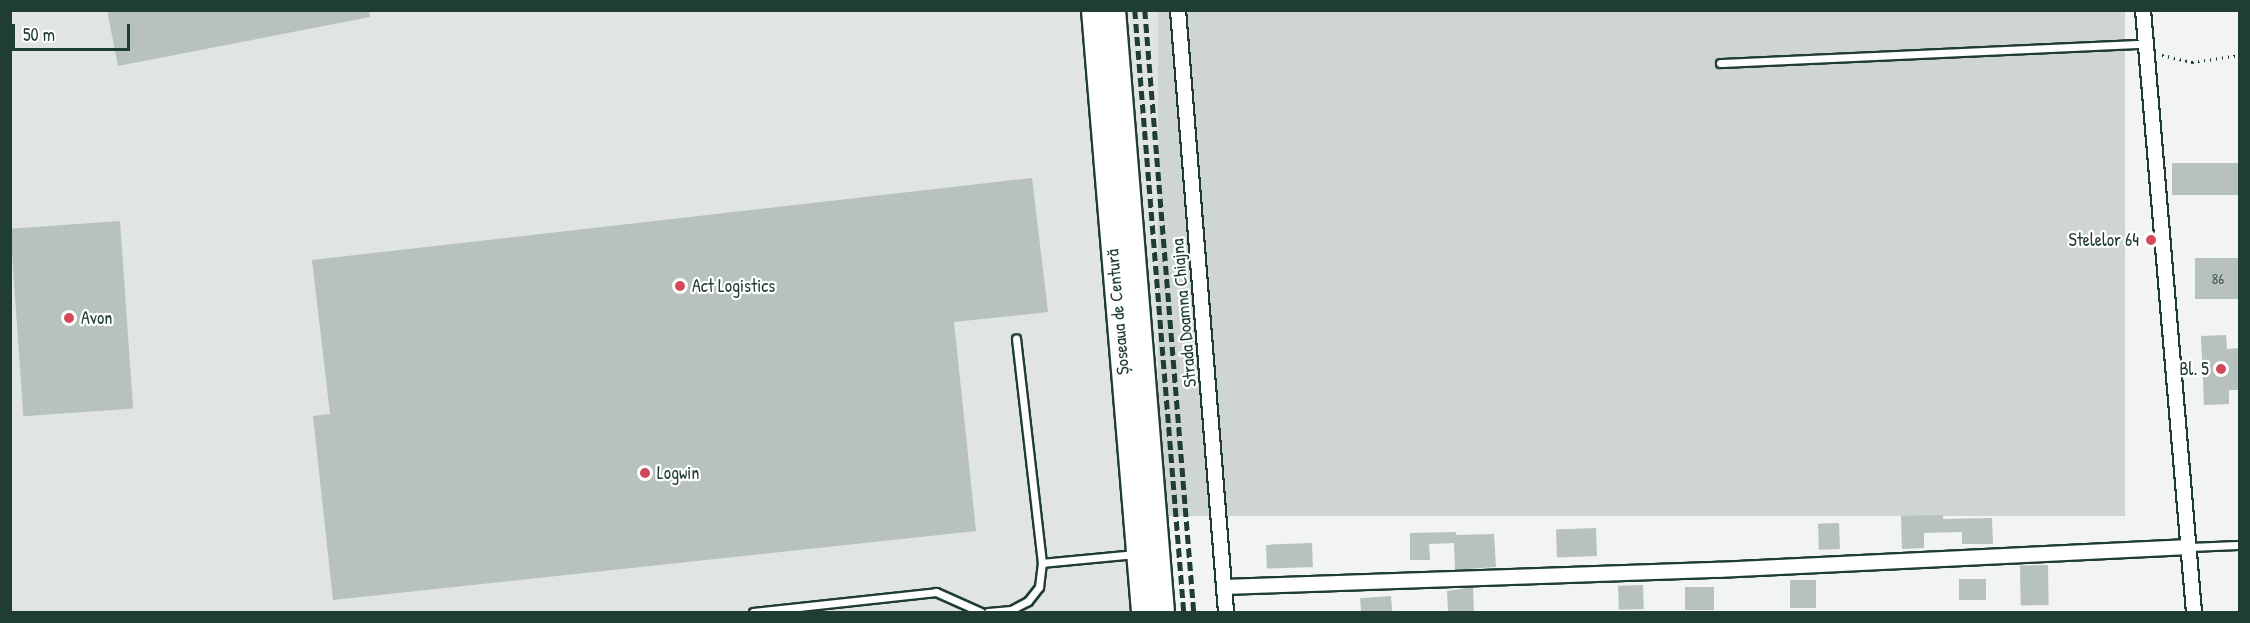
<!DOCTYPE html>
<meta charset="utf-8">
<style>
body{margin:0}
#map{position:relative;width:2250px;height:623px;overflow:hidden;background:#f2f3f3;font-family:"Patrick Hand",sans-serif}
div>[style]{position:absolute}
.built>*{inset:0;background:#e0e4e3;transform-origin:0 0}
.green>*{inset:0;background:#ced5d3;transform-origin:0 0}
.building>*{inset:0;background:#b7c1bd;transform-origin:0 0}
.path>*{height:3px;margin-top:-1.5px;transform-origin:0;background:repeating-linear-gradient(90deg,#1f3d34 0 1.5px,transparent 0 6px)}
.roads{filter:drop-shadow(2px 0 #1f3d34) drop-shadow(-2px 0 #1f3d34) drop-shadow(0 2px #1f3d34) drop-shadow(0 -2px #1f3d34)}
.lane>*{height:7px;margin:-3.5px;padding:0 3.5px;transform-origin:3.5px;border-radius:3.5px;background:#fff}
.street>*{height:14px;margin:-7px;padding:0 7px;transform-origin:7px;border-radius:7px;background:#fff}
.primary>*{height:22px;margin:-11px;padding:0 11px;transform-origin:11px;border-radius:11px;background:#fff}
.rail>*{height:4.5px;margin-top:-2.25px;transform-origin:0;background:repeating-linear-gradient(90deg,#1f3d34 0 9px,transparent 0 13.5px)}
.dots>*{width:16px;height:16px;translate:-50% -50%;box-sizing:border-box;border:3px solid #fff;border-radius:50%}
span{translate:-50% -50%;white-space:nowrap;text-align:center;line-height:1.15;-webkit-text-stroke:4.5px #fff;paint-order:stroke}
.number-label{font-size:15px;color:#455e56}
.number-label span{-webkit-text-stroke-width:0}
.poi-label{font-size:18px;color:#1f3d34}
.right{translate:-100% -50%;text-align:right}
.left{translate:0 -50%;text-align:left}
.street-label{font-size:18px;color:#1f3d34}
.frame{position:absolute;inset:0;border:12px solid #1f3d34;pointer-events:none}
.scale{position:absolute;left:12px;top:24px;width:118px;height:27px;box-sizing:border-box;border:3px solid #1f3d34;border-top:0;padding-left:8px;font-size:18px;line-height:21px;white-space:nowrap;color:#1f3d34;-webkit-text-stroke:4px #fff;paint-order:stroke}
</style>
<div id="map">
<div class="built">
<div style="left:10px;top:11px;width:1148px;height:601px"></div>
</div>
<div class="green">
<div style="left:1158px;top:11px;width:967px;height:505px"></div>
</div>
<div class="building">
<div style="clip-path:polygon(107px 10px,369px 10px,370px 17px,118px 66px)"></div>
<div style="left:2240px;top:163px;width:32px;height:68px;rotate:90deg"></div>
<div style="clip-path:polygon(1032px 178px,1048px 312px,954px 322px,976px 531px,333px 600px,313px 416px,330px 414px,312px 260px)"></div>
<div style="left:120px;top:221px;width:188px;height:110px;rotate:86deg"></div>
<div style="left:2240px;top:258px;width:41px;height:45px;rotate:90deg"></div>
<div style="clip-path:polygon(2226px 335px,2227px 349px,2240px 348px,2240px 390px,2229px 390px,2229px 404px,2204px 405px,2201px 336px)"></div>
<div style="clip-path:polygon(1943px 515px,1943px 519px,1992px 518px,1993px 544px,1962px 544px,1962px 532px,1924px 533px,1924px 548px,1902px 549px,1901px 516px)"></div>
<div style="left:1839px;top:523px;width:26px;height:21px;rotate:88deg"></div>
<div style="left:1596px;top:528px;width:28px;height:40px;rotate:88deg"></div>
<div style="clip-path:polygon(1456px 532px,1456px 535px,1494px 534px,1496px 567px,1455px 570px,1454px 543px,1429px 544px,1430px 560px,1410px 560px,1410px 533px)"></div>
<div style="left:1312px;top:543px;width:24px;height:46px;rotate:88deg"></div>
<div style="left:2048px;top:565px;width:40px;height:28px;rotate:89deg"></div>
<div style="left:1959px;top:579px;width:27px;height:21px"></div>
<div style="left:1816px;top:580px;width:28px;height:26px;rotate:90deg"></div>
<div style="left:1643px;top:585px;width:24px;height:25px;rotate:88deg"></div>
<div style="clip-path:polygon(1473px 587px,1474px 612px,1448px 612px,1447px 591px)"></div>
<div style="left:1685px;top:587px;width:29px;height:23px"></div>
<div style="left:1391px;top:596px;width:16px;height:31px;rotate:86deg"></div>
</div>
<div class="path">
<div style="left:2162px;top:55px;width:31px;rotate:13deg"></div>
<div style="left:2192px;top:62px;width:49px;rotate:-8.3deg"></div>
</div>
<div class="roads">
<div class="lane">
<div style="left:1720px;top:63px;width:425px;rotate:-2.6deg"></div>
<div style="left:2187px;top:547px;width:53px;rotate:-2.2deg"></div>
<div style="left:1042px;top:563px;width:93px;rotate:-5.5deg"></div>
<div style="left:753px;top:612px;width:184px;rotate:-6.2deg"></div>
<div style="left:936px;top:592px;width:49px;rotate:24deg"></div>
<div style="left:988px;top:612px;width:23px;rotate:-5deg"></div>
<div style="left:1011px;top:610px;width:19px;rotate:-28deg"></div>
<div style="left:1028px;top:601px;width:18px;rotate:-52deg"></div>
<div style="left:1039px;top:587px;width:24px;rotate:-83deg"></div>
<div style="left:1042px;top:563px;width:226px;rotate:-96.6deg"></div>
</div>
<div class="street">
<div style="left:1178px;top:10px;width:604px;rotate:85.44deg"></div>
<div style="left:2143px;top:10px;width:604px;rotate:85.16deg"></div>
<div style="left:1224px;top:587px;width:495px;rotate:-2deg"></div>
<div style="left:1719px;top:570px;width:469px;rotate:-2.8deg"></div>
</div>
<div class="primary">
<div style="left:1093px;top:10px;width:604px;rotate:85.25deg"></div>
<div style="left:1114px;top:10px;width:604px;rotate:85.35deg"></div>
</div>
</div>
<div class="rail">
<div style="left:1135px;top:10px;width:604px;rotate:85.35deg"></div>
<div style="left:1145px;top:10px;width:604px;rotate:85.35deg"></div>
</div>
<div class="dots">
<div style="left:2151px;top:240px;background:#d1495b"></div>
<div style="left:680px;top:286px;background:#d1495b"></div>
<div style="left:69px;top:318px;background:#d1495b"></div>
<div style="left:2221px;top:369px;background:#d1495b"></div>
<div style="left:645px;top:473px;background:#d1495b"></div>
</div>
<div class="number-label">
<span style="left:2218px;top:279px">86</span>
</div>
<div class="poi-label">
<span class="right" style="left:2139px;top:240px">Stelelor 64</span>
<span class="left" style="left:692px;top:286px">Act Logistics</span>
<span class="left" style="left:81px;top:318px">Avon</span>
<span class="right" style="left:2209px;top:369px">Bl. 5</span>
<span class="left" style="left:657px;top:473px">Logwin</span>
</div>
<div class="street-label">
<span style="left:1118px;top:312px;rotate:-95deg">Șoseaua de Centură</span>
<span style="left:1184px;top:313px;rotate:-95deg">Strada Doamna Chiajna</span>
</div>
<div class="frame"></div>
<div class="scale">50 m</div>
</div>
